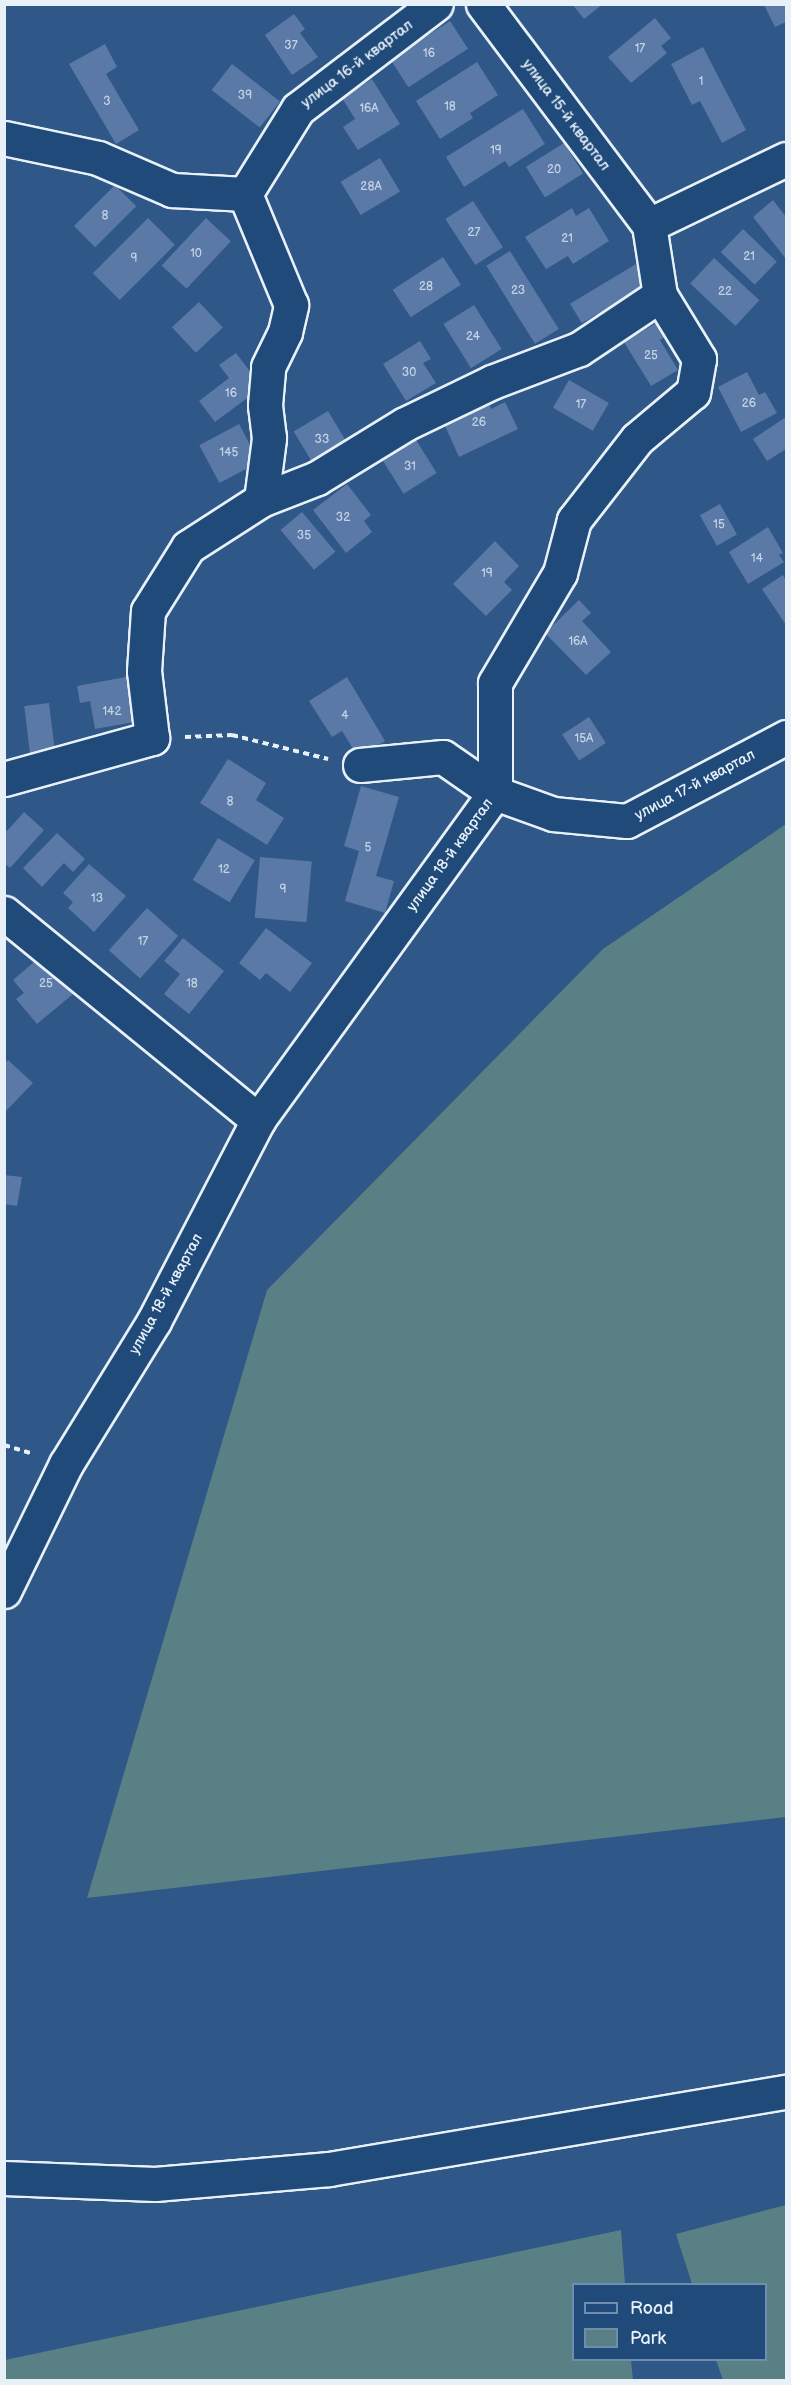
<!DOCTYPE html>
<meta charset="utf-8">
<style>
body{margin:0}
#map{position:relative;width:791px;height:2385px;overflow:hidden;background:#2f5787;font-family:"Balsamiq Sans",sans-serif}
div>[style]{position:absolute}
.green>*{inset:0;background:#598085}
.building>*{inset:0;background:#5a79a7;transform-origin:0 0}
.path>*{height:4px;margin-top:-2px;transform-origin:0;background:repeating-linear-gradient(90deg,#e8f1f8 0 6px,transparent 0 10.5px)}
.roads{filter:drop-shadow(2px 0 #e8f1f8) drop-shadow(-2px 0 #e8f1f8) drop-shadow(0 2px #e8f1f8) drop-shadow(0 -2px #e8f1f8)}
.minor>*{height:33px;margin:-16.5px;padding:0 16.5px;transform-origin:16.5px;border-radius:16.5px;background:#1f4a7a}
span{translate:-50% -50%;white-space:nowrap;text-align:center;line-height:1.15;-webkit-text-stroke:4.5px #1f4a7a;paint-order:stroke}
.number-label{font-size:12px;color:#c4d3e4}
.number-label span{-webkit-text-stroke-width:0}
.street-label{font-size:15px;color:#e8f1f8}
.frame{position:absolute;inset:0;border:6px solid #e8f1f8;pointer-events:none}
.legend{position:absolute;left:572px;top:2283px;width:195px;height:78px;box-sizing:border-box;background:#1f4a7a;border:2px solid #6f8dac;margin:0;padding:8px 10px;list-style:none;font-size:18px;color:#e8f1f8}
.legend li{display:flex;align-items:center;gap:12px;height:30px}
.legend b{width:30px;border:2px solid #6f8dac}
</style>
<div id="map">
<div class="green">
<div style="clip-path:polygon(786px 824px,786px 1817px,87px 1898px,267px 1290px,603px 949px)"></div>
<div style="clip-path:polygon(786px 2205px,786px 2380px,723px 2380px,716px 2360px,766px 2360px,766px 2284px,692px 2284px,676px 2234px)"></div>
<div style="clip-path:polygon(621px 2230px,625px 2284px,574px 2284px,574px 2360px,631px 2360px,633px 2380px,5px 2380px,5px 2360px)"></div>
</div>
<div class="building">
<div style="clip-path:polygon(572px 4px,603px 4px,584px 19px)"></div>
<div style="clip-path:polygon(764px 5px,786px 5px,786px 22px,775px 27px)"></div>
<div style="clip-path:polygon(294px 14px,305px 29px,300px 33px,318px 57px,292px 75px,265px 35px)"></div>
<div style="clip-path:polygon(655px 18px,671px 38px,661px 46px,667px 53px,631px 83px,608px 57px)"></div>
<div style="left:450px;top:21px;width:33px;height:71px;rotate:57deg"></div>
<div style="clip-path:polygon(105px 44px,117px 67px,106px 74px,139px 130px,116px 144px,69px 64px)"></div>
<div style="clip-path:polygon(703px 47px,746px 130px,722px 143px,700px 101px,692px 105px,671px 64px)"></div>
<div style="clip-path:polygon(477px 62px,498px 95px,470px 113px,473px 118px,440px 139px,416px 101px)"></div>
<div style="left:232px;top:64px;width:61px;height:33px;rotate:38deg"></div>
<div style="clip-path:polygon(372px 79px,400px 124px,358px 150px,343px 127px,355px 119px,342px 98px)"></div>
<div style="clip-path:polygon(523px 109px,545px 144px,509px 167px,505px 161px,464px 187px,446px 157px)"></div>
<div style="left:564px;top:143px;width:36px;height:45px;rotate:58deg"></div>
<div style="left:380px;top:158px;width:39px;height:46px;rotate:59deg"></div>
<div style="left:115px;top:185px;width:30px;height:58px;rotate:45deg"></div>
<div style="clip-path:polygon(773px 200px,786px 217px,786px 259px,753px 217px)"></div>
<div style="left:473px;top:201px;width:55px;height:33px;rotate:57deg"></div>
<div style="clip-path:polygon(572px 208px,576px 216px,589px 208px,609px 241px,573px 264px,568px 256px,546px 269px,525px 237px)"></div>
<div style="left:148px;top:218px;width:38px;height:78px;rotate:45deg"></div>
<div style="left:206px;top:218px;width:34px;height:65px;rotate:43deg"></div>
<div style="left:743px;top:229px;width:47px;height:32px;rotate:44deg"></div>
<div style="left:510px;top:251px;width:92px;height:28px;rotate:58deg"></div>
<div style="left:443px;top:257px;width:33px;height:60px;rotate:57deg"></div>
<div style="left:714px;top:258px;width:62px;height:35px;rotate:43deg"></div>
<div style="left:636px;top:264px;width:23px;height:77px;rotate:59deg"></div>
<div style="left:199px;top:302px;width:35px;height:37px;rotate:47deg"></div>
<div style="left:474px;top:305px;width:52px;height:36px;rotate:58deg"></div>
<div style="clip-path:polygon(658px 322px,666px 336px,660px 340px,678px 370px,651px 386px,624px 342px)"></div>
<div style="clip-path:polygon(420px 341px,431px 359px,423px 363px,436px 383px,406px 401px,383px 364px)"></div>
<div style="clip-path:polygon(236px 353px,262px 387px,215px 422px,199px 401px,229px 378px,219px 365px)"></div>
<div style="clip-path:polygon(747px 372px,759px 395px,765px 392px,777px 413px,741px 432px,718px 387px)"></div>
<div style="left:569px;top:380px;width:46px;height:32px;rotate:30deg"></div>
<div style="clip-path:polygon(486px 396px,491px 409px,505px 402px,518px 429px,459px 457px,441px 417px)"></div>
<div style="left:328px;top:411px;width:42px;height:40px;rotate:59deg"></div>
<div style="clip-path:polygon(786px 417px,786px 449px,767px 461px,753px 439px)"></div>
<div style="left:239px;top:424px;width:43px;height:45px;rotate:62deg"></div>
<div style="left:416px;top:440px;width:39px;height:39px;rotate:58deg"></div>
<div style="clip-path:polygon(347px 484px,371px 515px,364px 521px,372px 532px,346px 553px,313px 510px)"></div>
<div style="left:720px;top:504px;width:35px;height:23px;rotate:61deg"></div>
<div style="left:302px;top:512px;width:52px;height:28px;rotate:50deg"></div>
<div style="clip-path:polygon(768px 527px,783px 553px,779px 555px,784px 562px,748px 584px,729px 552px)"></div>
<div style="clip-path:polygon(495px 541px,519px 566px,504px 582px,512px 590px,486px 616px,453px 584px)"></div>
<div style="clip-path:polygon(783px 575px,786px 580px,786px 625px,762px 589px)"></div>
<div style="clip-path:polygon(579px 600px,591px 613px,582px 621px,611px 652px,586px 675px,545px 633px)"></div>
<div style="clip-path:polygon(126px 677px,134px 722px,95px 729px,90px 701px,80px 703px,77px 686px)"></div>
<div style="clip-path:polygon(347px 677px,385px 741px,358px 757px,342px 731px,332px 737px,309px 701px)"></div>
<div style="left:49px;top:703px;width:48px;height:25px;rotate:83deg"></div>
<div style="left:589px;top:717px;width:31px;height:32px;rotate:57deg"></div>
<div style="clip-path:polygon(228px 759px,266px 783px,256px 800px,284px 818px,267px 845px,200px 803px)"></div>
<div style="clip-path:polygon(361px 786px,399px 797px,376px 876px,394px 881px,385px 913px,345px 901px,359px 851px,344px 846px)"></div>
<div style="clip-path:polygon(24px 812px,44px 830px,10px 868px,4px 863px,4px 828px,7px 831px)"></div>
<div style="clip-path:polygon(57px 833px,85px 859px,73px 872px,64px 863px,42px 887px,23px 868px)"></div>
<div style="left:218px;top:838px;width:43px;height:49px;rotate:31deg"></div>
<div style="left:260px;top:857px;width:52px;height:61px;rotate:5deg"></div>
<div style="clip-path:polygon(89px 864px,126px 896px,94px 932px,68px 908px,73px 902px,63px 893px)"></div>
<div style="left:147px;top:908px;width:42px;height:57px;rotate:42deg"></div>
<div style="clip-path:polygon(266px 928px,312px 963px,290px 992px,266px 973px,260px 980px,239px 963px)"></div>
<div style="clip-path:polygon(183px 938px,224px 971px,189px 1014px,164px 994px,180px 974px,164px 961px)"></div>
<div style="clip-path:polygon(47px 951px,79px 989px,37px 1024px,16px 999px,24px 993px,13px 980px)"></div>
<div style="clip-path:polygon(8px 1060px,33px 1083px,4px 1113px,4px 1064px)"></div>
<div style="clip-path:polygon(4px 1175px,22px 1177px,17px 1206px,4px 1204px)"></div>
</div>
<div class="path">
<div style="left:185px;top:737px;width:47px;rotate:-2.4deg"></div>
<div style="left:232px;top:735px;width:99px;rotate:14deg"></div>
<div style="left:4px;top:1445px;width:30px;rotate:17deg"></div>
</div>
<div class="roads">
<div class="minor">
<div style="left:483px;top:4px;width:276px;rotate:53.1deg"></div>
<div style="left:649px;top:225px;width:71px;rotate:81.1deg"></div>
<div style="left:660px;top:295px;width:75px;rotate:58.6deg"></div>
<div style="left:699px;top:359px;width:34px;rotate:100deg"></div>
<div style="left:693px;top:392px;width:73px;rotate:140deg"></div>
<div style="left:637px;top:439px;width:103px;rotate:127.9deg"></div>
<div style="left:574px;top:520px;width:55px;rotate:104.8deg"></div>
<div style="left:560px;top:573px;width:128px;rotate:120.6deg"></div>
<div style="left:495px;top:683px;width:110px;rotate:90deg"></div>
<div style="left:4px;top:138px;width:96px;rotate:12deg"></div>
<div style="left:98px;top:158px;width:81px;rotate:23.4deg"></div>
<div style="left:172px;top:190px;width:73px;rotate:3.1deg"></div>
<div style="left:245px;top:194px;width:100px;rotate:-58.1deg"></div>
<div style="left:298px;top:109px;width:173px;rotate:-37.3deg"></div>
<div style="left:649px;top:225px;width:152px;rotate:-25.7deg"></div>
<div style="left:261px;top:500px;width:60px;rotate:-21.4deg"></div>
<div style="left:317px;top:478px;width:103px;rotate:-31.5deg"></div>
<div style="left:405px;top:424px;width:97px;rotate:-25.8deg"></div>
<div style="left:492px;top:382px;width:93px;rotate:-20.8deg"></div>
<div style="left:579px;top:349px;width:97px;rotate:-33.7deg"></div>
<div style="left:360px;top:765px;width:83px;rotate:-5.5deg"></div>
<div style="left:443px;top:757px;width:63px;rotate:34.7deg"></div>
<div style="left:495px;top:793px;width:62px;rotate:19.9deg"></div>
<div style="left:553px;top:814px;width:74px;rotate:5.4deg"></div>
<div style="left:627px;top:821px;width:180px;rotate:-27.8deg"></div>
<div style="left:4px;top:779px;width:154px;rotate:-15.5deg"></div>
<div style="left:152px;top:738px;width:67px;rotate:-96.8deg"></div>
<div style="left:144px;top:671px;width:60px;rotate:-86.2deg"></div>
<div style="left:148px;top:611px;width:75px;rotate:-58deg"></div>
<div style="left:188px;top:547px;width:87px;rotate:-32.8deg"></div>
<div style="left:261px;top:500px;width:63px;rotate:-82.6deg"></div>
<div style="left:269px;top:438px;width:33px;rotate:-97deg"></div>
<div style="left:265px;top:405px;width:38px;rotate:-85deg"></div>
<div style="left:268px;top:367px;width:39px;rotate:-64deg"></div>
<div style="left:285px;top:332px;width:28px;rotate:-77deg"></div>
<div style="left:291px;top:305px;width:120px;rotate:-112.5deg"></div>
<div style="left:4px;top:913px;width:328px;rotate:39.2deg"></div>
<div style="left:4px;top:1591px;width:141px;rotate:-64deg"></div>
<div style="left:66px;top:1464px;width:168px;rotate:-58.4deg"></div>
<div style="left:154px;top:1321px;width:226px;rotate:-62.6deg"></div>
<div style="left:258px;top:1120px;width:404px;rotate:-54.1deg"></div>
<div style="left:4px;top:2178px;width:151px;rotate:2.3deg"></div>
<div style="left:155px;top:2184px;width:175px;rotate:-4.9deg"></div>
<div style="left:329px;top:2169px;width:463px;rotate:-9.6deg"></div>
</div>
</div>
<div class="number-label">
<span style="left:291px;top:46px">37</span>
<span style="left:640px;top:49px">17</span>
<span style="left:429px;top:54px">16</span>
<span style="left:701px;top:82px">1</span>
<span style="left:245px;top:96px">39</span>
<span style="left:107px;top:102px">3</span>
<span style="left:450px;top:107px">18</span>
<span style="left:369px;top:109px">16А</span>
<span style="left:496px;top:151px">19</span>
<span style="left:554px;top:170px">20</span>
<span style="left:371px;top:187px">28А</span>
<span style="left:105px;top:216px">8</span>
<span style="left:474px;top:233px">27</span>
<span style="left:567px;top:239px">21</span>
<span style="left:196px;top:254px">10</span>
<span style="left:749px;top:257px">21</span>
<span style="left:134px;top:259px">9</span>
<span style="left:426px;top:287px">28</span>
<span style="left:518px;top:291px">23</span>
<span style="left:725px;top:292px">22</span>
<span style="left:473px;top:337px">24</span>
<span style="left:651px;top:356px">25</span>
<span style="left:409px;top:373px">30</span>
<span style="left:231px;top:394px">16</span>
<span style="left:749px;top:404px">26</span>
<span style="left:581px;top:405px">17</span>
<span style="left:479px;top:423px">26</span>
<span style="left:322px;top:440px">33</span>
<span style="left:229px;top:453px">145</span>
<span style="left:410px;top:467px">31</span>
<span style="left:343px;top:518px">32</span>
<span style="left:719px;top:525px">15</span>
<span style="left:304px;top:536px">35</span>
<span style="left:757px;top:559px">14</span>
<span style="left:487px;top:574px">19</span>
<span style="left:578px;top:642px">16А</span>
<span style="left:112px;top:712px">142</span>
<span style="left:345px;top:716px">4</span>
<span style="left:584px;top:739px">15А</span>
<span style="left:230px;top:802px">8</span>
<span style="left:368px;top:848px">5</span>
<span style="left:224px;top:870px">12</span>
<span style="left:283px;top:890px">9</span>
<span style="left:97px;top:899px">13</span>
<span style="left:143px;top:942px">17</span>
<span style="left:46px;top:984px">25</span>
<span style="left:192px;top:984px">18</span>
</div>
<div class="street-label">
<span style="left:357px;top:64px;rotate:-37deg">улица 16-й квартал</span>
<span style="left:566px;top:115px;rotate:53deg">улица 15-й квартал</span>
<span style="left:695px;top:785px;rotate:-28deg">улица 17-й квартал</span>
<span style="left:450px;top:855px;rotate:-54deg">улица 18-й квартал</span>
<span style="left:166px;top:1294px;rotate:-61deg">улица 18-й квартал</span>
</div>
<div class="frame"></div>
<ul class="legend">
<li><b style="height:8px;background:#1f4a7a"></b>Road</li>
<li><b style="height:16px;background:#598085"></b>Park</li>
</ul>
</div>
